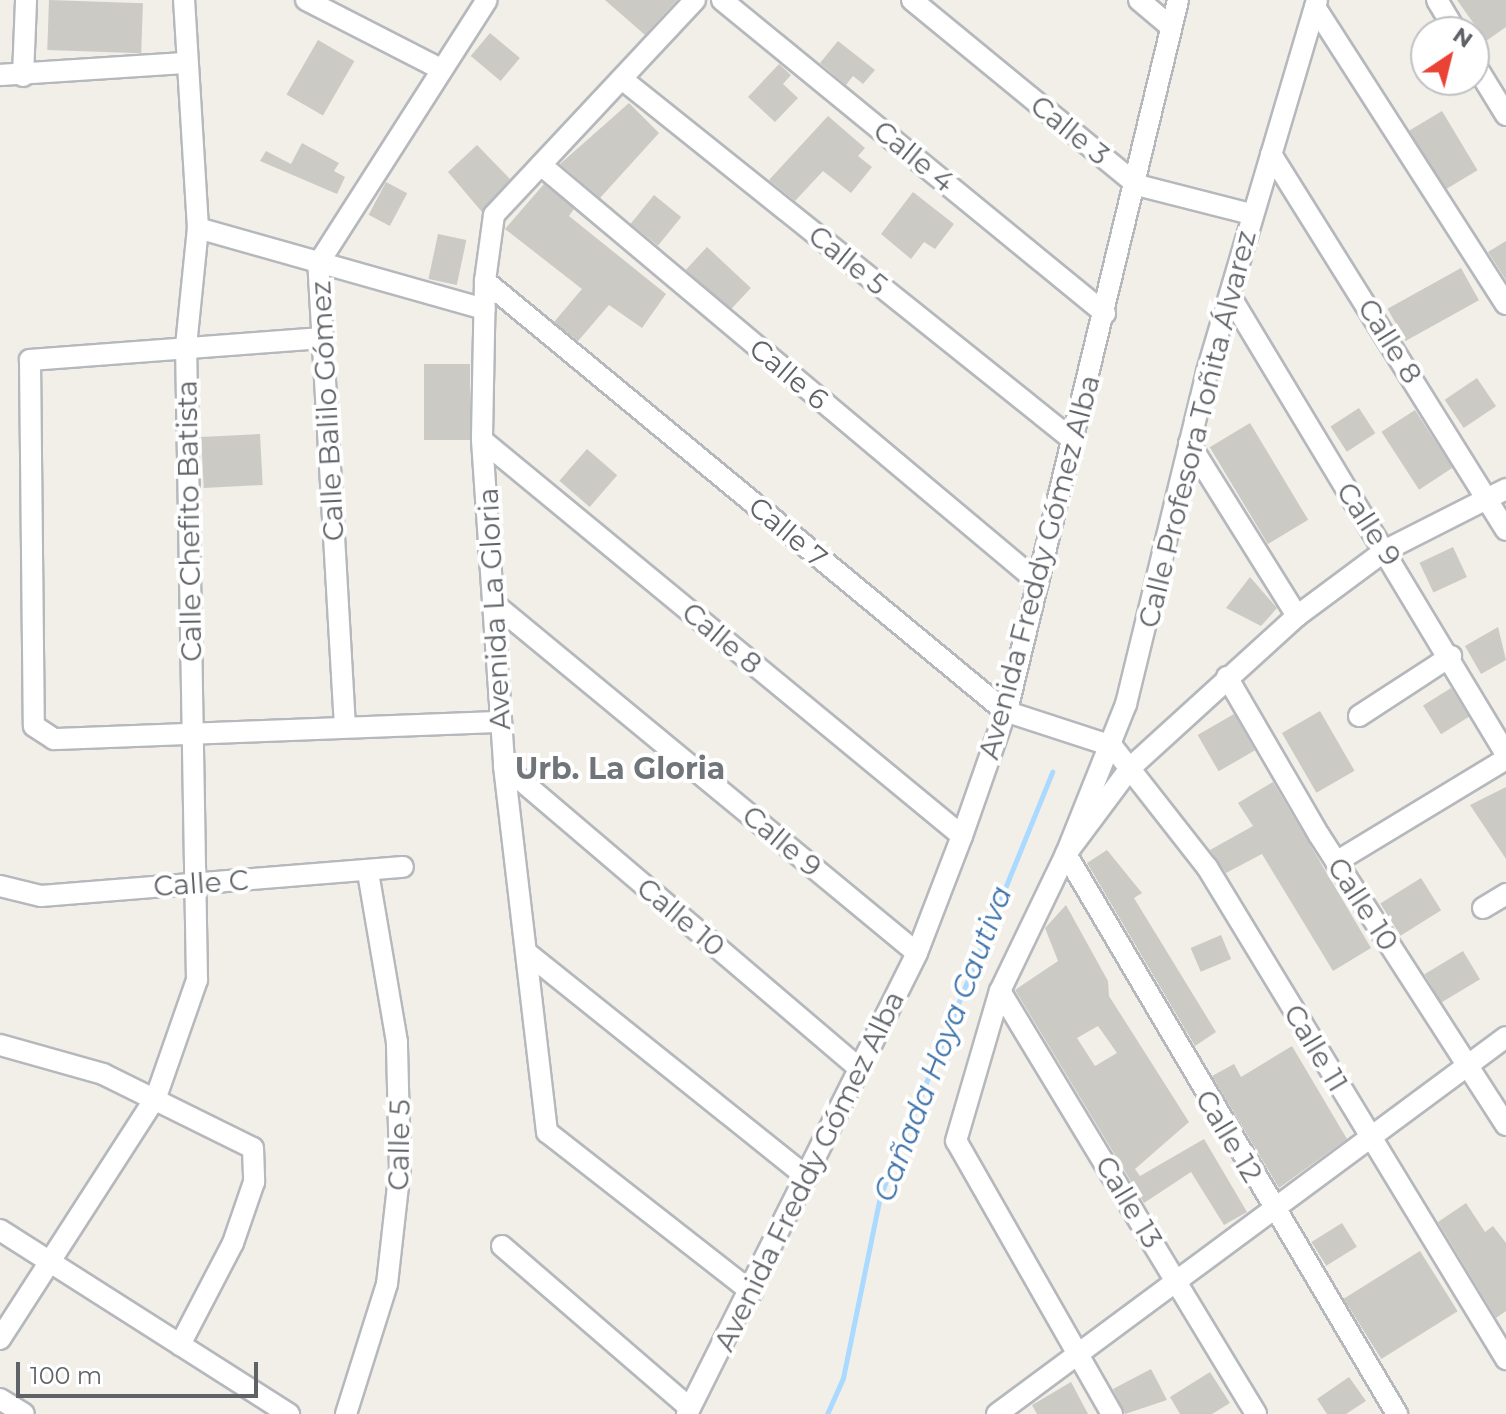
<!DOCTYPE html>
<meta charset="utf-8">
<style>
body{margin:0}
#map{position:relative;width:1506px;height:1414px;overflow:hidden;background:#f1efe8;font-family:Montserrat,sans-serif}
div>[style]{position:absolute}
.stream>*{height:5px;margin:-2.5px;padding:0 2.5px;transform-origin:2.5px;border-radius:2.5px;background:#aadaff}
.building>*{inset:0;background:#cccac5;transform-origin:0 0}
.roads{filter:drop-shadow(2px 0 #b5b8bc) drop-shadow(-2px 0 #b5b8bc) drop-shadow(0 2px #b5b8bc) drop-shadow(0 -2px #b5b8bc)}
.minor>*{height:20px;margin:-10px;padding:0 10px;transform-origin:10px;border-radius:10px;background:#fff}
span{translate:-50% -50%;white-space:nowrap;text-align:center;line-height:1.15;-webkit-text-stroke:8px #fff;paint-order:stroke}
.street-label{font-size:28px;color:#5f6368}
.neighbourhood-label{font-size:30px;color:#70757a;font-weight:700}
.water-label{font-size:30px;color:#4174aa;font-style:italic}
.north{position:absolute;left:1410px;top:16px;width:80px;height:80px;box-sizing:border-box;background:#fff;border:2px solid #bfc1c3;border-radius:50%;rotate:35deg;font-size:22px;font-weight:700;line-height:32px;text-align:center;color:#5f6368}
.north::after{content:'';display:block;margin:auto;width:28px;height:36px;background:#ea4335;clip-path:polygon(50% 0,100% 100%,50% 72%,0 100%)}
.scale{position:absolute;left:16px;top:1362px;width:242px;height:36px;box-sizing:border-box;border:4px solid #5f6368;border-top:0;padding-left:10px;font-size:24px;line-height:28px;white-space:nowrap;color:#5f6368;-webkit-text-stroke:6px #fff;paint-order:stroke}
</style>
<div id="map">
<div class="stream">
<div style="left:827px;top:1414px;width:39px;rotate:-66deg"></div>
<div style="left:843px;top:1378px;width:186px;rotate:-78.5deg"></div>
<div style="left:880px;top:1196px;width:458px;rotate:-67.9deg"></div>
</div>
<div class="building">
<div style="left:49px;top:0;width:94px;height:50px;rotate:2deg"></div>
<div style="clip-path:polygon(605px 0,677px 0,645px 35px)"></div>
<div style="clip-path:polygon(1457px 0,1506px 0,1506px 27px,1486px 41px)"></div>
<div style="left:490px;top:33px;width:39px;height:30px;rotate:40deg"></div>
<div style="left:318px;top:40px;width:42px;height:63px;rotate:30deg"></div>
<div style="clip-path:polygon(838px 41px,875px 70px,863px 84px,853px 76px,846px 85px,820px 63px)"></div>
<div style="clip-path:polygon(779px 64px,791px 75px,783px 84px,798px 98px,775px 122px,748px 97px)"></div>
<div style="clip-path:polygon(629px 103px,659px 133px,600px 198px,560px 164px)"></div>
<div style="left:1442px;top:111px;width:69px;height:38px;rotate:59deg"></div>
<div style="clip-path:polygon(828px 116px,865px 148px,858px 156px,872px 167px,851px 193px,823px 171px,795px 201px,769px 180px)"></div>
<div style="clip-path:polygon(302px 143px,339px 163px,334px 171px,345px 177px,337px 194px,260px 161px,266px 151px,291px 164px)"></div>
<div style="clip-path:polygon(477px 145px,510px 179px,482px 212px,448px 172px)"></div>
<div style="left:386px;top:182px;width:24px;height:37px;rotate:28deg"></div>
<div style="clip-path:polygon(544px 184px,574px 209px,569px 216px,666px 294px,642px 328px,609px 305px,578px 341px,554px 322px,582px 289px,505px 229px)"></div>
<div style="clip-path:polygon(913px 192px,954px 224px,935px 249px,924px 242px,911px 259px,881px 234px)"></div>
<div style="left:654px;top:195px;width:35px;height:37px;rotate:39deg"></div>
<div style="left:438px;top:234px;width:29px;height:46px;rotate:12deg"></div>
<div style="clip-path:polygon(1506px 241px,1506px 280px,1488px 252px)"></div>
<div style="left:707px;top:247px;width:60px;height:31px;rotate:43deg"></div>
<div style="left:1461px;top:268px;width:37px;height:84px;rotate:61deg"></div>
<div style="left:424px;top:364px;width:46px;height:76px"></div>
<div style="left:1477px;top:378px;width:34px;height:39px;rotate:56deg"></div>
<div style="left:1359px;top:408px;width:30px;height:34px;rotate:57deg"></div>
<div style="left:1415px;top:410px;width:69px;height:40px;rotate:57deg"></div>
<div style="left:1250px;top:423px;width:113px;height:47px;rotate:59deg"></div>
<div style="left:260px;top:434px;width:51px;height:59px;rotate:87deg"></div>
<div style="left:587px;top:449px;width:40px;height:42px;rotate:41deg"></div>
<div style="left:1453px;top:547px;width:33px;height:37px;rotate:65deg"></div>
<div style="clip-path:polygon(1250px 577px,1277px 608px,1261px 626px,1226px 608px)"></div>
<div style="clip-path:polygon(1498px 627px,1506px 660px,1481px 674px,1465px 646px)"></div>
<div style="left:1451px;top:688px;width:34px;height:33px;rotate:58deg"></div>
<div style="left:1320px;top:711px;width:69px;height:44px;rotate:60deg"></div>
<div style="left:1234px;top:714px;width:42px;height:42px;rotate:60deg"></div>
<div style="clip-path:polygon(1273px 782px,1371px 948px,1333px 971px,1262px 854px,1226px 873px,1210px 850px,1253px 826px,1238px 803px)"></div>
<div style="clip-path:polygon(1506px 787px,1506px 859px,1470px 805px)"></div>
<div style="clip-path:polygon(1107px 850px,1142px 893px,1134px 898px,1216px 1032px,1195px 1046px,1087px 863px)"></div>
<div style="left:1421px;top:878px;width:38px;height:48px;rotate:58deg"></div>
<div style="clip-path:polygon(evenodd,1066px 905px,1108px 981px,1109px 996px,1189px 1122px,1135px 1169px,1140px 1176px,1204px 1139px,1247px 1212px,1224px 1225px,1191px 1172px,1144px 1203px,1015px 990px,1058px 961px,1045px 928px,1066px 905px,1098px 1026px,1117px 1053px,1095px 1066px,1077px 1038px,1098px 1026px)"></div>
<div style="left:1221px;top:935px;width:26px;height:33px;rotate:67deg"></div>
<div style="left:1463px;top:951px;width:33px;height:45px;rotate:59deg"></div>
<div style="clip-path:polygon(1292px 1046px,1347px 1139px,1279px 1188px,1212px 1076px,1234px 1064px,1241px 1077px)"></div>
<div style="clip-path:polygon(1466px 1203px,1485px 1232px,1493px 1226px,1506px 1243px,1506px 1311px,1496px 1318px,1438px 1222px)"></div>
<div style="left:1342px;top:1223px;width:28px;height:36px;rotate:58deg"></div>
<div style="left:1420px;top:1251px;width:71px;height:90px;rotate:58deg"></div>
<div style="clip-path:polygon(1151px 1369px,1167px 1400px,1125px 1414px,1113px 1389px)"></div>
<div style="clip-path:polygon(1210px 1372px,1230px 1403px,1212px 1414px,1180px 1414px,1170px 1397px)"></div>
<div style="clip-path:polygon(1349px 1377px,1366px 1401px,1346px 1414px,1327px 1414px,1317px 1399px)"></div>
<div style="clip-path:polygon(1071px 1382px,1088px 1414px,1037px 1414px,1032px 1405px)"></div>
</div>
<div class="roads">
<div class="minor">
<div style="left:306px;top:0;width:152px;rotate:27.1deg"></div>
<div style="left:695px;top:0;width:294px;rotate:133.1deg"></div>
<div style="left:494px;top:215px;width:67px;rotate:97.8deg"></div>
<div style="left:485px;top:281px;width:159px;rotate:91.1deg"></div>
<div style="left:482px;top:440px;width:327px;rotate:86.1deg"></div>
<div style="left:504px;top:766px;width:369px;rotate:83.3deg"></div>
<div style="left:547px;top:1132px;width:260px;rotate:38deg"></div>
<div style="left:722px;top:0;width:495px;rotate:39.3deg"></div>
<div style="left:912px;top:0;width:291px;rotate:39.4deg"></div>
<div style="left:1137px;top:185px;width:118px;rotate:14.3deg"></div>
<div style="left:1139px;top:0;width:42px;rotate:40.2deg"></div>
<div style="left:1317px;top:0;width:388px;rotate:106.5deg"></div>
<div style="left:1207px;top:372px;width:342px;rotate:103.7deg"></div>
<div style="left:1126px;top:704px;width:162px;rotate:111.8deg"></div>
<div style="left:1066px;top:854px;width:651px;rotate:59.41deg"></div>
<div style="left:1437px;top:0;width:37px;rotate:59deg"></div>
<div style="left:1315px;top:7px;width:353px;rotate:57.3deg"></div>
<div style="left:1474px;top:63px;width:61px;rotate:58.4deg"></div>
<div style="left:0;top:75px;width:186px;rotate:-3.7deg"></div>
<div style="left:23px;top:76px;width:76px;rotate:-87.7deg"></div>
<div style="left:622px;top:79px;width:579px;rotate:38.69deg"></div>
<div style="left:1271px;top:154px;width:443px;rotate:58deg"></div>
<div style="left:541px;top:165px;width:649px;rotate:40deg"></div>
<div style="left:198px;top:228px;width:298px;rotate:15.8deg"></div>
<div style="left:485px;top:281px;width:675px;rotate:39.59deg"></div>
<div style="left:1005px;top:711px;width:113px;rotate:18.1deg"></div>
<div style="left:1112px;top:746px;width:154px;rotate:51.9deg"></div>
<div style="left:1207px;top:867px;width:576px;rotate:58.71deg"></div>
<div style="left:1230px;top:296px;width:535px;rotate:58.93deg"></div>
<div style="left:322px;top:338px;width:293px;rotate:175.7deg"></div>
<div style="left:30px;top:360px;width:366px;rotate:89.4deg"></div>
<div style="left:34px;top:726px;width:24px;rotate:33deg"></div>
<div style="left:54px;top:739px;width:446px;rotate:-2.2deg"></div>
<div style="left:482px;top:440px;width:622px;rotate:39.52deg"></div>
<div style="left:1189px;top:443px;width:204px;rotate:58deg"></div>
<div style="left:498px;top:607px;width:543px;rotate:39.55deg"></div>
<div style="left:1227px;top:677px;width:183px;rotate:59.8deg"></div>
<div style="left:1319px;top:835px;width:345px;rotate:57.2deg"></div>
<div style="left:1359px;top:716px;width:110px;rotate:-33.1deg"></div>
<div style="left:345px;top:727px;width:464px;rotate:-93.3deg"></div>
<div style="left:318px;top:264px;width:313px;rotate:-57.4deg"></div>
<div style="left:504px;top:766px;width:466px;rotate:40.4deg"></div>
<div style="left:1336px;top:862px;width:199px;rotate:-31.2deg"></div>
<div style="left:0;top:886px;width:42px;rotate:13.7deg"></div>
<div style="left:41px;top:896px;width:363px;rotate:-4.6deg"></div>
<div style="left:1483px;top:908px;width:27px;rotate:-31deg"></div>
<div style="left:526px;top:952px;width:360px;rotate:38.7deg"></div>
<div style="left:1000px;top:991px;width:494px;rotate:58.8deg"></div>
<div style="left:0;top:1045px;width:107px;rotate:15.7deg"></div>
<div style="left:103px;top:1074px;width:167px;rotate:26.3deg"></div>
<div style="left:253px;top:1148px;width:34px;rotate:88deg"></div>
<div style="left:254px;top:1182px;width:65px;rotate:109deg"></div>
<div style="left:233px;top:1243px;width:115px;rotate:117.5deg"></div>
<div style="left:0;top:1230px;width:343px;rotate:32.5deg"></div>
<div style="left:502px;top:1246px;width:248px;rotate:40.8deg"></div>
<div style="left:0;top:1339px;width:288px;rotate:-57.2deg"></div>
<div style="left:156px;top:1097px;width:124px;rotate:-70.7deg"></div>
<div style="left:197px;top:980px;width:634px;rotate:-90.99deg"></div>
<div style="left:186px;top:346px;width:119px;rotate:-84.2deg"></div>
<div style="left:198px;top:228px;width:228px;rotate:-93.5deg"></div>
<div style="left:0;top:1399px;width:28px;rotate:32deg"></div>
<div style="left:346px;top:1414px;width:136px;rotate:-72.5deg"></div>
<div style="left:387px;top:1284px;width:116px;rotate:-83.6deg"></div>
<div style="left:400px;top:1169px;width:127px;rotate:-91.4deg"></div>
<div style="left:397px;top:1042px;width:172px;rotate:-99.7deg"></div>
<div style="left:687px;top:1414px;width:515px;rotate:-63.48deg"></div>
<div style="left:917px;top:953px;width:125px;rotate:-69deg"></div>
<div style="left:962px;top:836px;width:142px;rotate:-70.7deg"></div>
<div style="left:1009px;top:702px;width:722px;rotate:-76.46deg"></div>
<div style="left:997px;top:1414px;width:633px;rotate:-36.53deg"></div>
<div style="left:1112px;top:1414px;width:314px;rotate:-119.7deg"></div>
<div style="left:956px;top:1141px;width:156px;rotate:-73.7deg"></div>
<div style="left:1000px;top:991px;width:152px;rotate:-64.3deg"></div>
<div style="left:1066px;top:854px;width:107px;rotate:-53.3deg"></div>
<div style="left:1130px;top:768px;width:226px;rotate:-42.3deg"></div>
<div style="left:1297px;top:616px;width:111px;rotate:-36.6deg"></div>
<div style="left:1386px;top:550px;width:135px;rotate:-26.9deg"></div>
</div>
</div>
<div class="street-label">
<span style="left:1070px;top:130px;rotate:39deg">Calle 3</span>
<span style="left:914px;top:156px;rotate:39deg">Calle 4</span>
<span style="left:848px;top:260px;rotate:39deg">Calle 5</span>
<span style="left:1390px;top:341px;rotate:58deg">Calle 8</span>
<span style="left:789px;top:374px;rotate:40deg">Calle 6</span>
<span style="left:327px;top:411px;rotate:-93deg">Calle Balilo Gómez</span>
<span style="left:1197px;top:429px;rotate:-76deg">Calle Profesora Toñita Álvarez</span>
<span style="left:189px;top:521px;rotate:-91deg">Calle Chefito Batista</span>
<span style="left:1369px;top:524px;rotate:57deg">Calle 9</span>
<span style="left:788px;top:532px;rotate:40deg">Calle 7</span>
<span style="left:1039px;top:567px;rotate:-75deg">Avenida Freddy Gómez Alba</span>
<span style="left:494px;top:609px;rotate:-93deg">Avenida La Gloria</span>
<span style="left:722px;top:638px;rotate:40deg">Calle 8</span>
<span style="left:782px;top:841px;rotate:40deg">Calle 9</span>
<span style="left:201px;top:883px;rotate:-4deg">Calle C</span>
<span style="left:1363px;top:904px;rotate:57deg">Calle 10</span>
<span style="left:681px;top:917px;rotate:40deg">Calle 10</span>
<span style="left:1316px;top:1048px;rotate:59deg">Calle 11</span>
<span style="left:1229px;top:1136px;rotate:59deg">Calle 12</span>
<span style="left:399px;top:1145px;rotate:-89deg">Calle 5</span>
<span style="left:809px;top:1171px;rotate:-64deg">Avenida Freddy Gómez Alba</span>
<span style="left:1129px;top:1202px;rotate:59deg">Calle 13</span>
</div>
<div class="neighbourhood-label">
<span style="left:620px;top:769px">Urb. La Gloria</span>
</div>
<div class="water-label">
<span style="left:943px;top:1044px;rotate:-69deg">Cañada Hoya Cautiva</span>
</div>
<div class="north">N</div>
<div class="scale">100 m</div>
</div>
